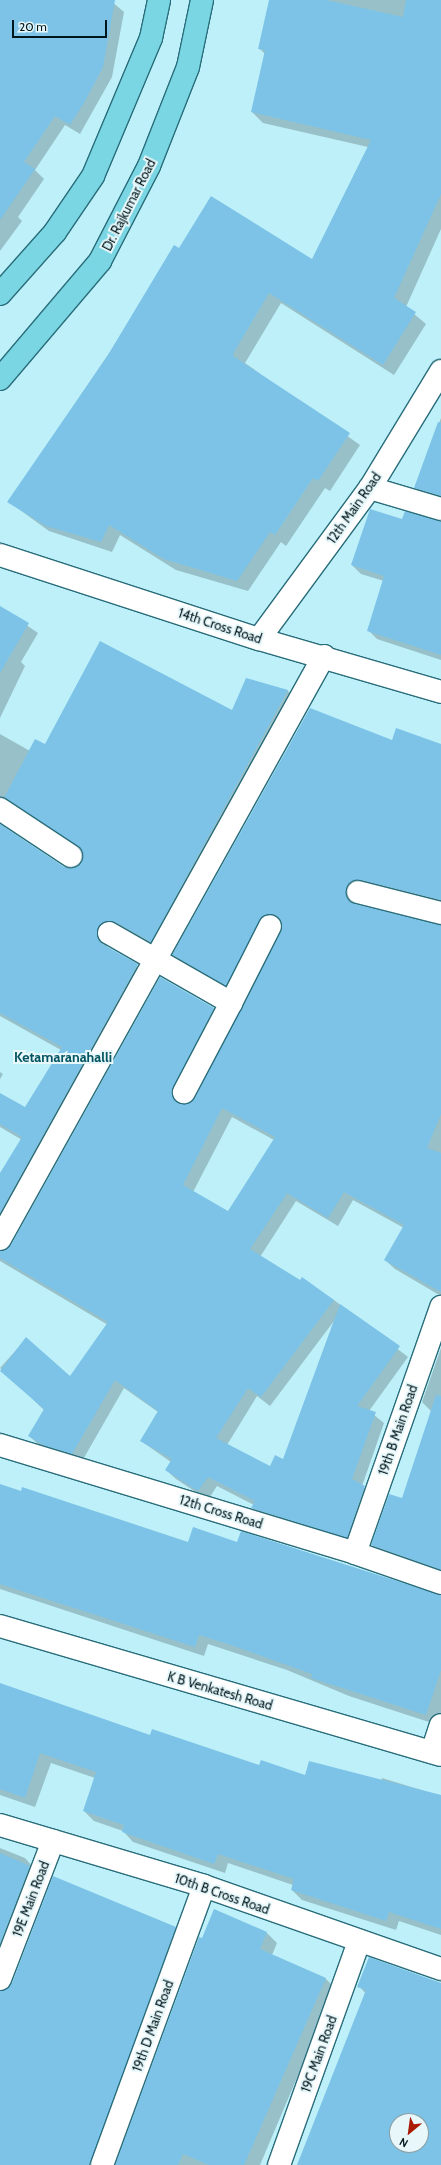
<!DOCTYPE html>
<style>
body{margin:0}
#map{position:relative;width:441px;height:2165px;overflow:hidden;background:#bef0fa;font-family:Cabin,sans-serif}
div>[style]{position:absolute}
.shadow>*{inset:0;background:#0003}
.building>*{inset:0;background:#7cc3e7}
.roads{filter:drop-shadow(1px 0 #296d7a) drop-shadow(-1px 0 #296d7a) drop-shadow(0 1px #296d7a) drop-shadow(0 -1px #296d7a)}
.minor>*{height:22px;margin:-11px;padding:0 11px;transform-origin:11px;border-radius:11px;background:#fff}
.major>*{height:22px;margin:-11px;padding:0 11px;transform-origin:11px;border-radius:11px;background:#7bd6e4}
span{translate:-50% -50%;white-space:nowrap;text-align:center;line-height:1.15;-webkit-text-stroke:4px #e7f7fa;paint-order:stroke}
.street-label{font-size:13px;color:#00181d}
.neighbourhood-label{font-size:14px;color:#045561;font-weight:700}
.north{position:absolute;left:389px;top:2113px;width:40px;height:40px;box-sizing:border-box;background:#e7f7fa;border:1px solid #8b9ea2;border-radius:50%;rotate:209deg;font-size:11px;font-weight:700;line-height:16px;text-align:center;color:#00181d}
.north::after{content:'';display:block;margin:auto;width:14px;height:18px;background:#aa1a04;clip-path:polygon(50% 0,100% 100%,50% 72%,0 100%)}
.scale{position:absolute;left:12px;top:20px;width:95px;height:18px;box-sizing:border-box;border:2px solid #00181d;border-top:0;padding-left:5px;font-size:12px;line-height:14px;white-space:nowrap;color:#00181d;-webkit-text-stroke:3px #e7f7fa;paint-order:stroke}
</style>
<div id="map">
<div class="shadow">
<div style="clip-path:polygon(15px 0,110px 0,124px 12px,112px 77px,80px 134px,65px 125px,35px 170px,44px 179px,18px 217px,22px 221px,0 251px,0 19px)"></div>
<div style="clip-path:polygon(270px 0,441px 0,441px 229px,406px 307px,426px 324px,394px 375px,281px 303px,245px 363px,360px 445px,330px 491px,325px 488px,286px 546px,281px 542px,248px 591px,176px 570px,120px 535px,112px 552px,49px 531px,9px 502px,179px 249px,312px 261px,368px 147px,263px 123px,252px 112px,265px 54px,259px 48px)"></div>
<div style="clip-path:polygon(441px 418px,441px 502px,424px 497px,415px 488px)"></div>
<div style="clip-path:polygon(403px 521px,441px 527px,441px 660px,377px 639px,368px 630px,384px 581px,361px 574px,352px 565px)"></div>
<div style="clip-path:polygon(0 607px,38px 633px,21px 662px,25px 666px,0 718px)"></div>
<div style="clip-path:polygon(247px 679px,288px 691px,297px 700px,160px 951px,107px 937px,107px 947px,147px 974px,0 1239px,0 1175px,22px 1140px,0 1127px,0 1094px,25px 1108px,61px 1050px,0 1016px,0 825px,64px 867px,71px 870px,82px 864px,85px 856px,82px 850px,17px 808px,0 811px,0 734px,30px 751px,232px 712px)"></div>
<div style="clip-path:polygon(evenodd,393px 741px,441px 744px,441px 907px,355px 899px,357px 906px,441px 926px,441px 1296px,395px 1269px,385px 1260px,404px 1228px,353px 1200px,338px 1226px,296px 1201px,260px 1257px,334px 1300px,408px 1357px,369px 1411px,384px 1423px,362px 1486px,374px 1496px,357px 1546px,262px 1518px,253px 1508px,254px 1505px,217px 1486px,208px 1500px,176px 1479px,166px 1470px,171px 1462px,141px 1441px,158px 1412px,124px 1388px,81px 1463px,39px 1445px,29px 1436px,44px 1410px,0 1368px,26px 1339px,70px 1378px,108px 1325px,0 1261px,0 1251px,12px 1246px,160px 978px,214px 1009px,223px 1018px,180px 1102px,191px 1104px,196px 1098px,284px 924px,272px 925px,235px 994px,183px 964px,173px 955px,393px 741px,232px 1117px,274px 1140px,228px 1213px,193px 1192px,232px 1117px,393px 741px,334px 1321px,284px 1460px,270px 1467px,227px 1445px,257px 1396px,270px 1406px,334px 1321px)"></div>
<div style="clip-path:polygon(0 1072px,3px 1074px,0 1079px)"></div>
<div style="clip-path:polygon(441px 1348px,441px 1576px,382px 1555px,372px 1545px,403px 1500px,432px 1412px,422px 1402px)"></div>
<div style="clip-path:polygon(0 1485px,189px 1543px,237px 1543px,441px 1595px,441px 1718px,435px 1724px,349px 1696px,287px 1670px,208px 1644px,204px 1656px,0 1589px)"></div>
<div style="clip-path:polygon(0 1684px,151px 1736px,260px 1767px,305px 1776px,381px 1782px,382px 1778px,441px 1796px,441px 1935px,399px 1921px,396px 1930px,302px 1900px,292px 1890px,293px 1885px,228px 1863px,225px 1873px,133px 1842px,123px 1831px,94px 1821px,84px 1811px,95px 1778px,51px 1763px,35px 1807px,0 1795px)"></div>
<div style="clip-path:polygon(0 1848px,25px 1858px,34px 1868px,0 1950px)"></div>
<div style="clip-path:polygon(215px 1910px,267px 1933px,277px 1943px,272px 1955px,325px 1978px,335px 1988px,260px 2165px,116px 2165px)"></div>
<div style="clip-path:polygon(175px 1928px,185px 1938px,102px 2165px,0 2165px,0 2043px)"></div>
<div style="clip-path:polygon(evenodd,441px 1984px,441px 2165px,302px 2165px,366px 1994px,359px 1986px,441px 1984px,397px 2121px,421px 2121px,421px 2145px,397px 2145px,397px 2121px)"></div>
</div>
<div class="building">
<div style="clip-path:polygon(0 0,115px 0,103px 67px,85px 101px,70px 125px,55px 116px,24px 162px,35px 169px,0 220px)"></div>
<div style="clip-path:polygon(269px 0,326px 0,403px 17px,406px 0,441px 0,441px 194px,394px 298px,416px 312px,383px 365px,269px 293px,234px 352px,233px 356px,350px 433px,318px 481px,313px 478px,275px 535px,270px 532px,237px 581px,164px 559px,109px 525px,101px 542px,46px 526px,7px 502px,108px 355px,174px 245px,179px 248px,211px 196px,312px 259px,371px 140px,251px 112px,265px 50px,258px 49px)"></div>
<div style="clip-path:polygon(438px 422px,441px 423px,441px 496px,414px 488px)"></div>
<div style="clip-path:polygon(370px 509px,402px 519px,405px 511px,441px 521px,441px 655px,367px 631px,384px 576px,351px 565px)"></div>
<div style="clip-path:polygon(0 606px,29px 623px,0 673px)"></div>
<div style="clip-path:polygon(100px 641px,232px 710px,246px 678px,288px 690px,151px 942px,115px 922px,103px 922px,98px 927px,98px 939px,102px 944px,138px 964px,0 1213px,0 1173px,22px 1137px,0 1124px,0 1093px,25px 1107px,62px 1047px,0 1013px,0 824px,64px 867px,77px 867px,83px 856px,78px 846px,4px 798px,35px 739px,45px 744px)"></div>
<div style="clip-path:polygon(evenodd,310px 708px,392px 740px,396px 728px,441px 744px,441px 900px,361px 880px,349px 883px,346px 889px,349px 901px,355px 904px,441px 925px,441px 1114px,427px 1148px,441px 1153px,441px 1292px,384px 1260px,404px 1225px,344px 1192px,328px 1218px,287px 1193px,250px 1249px,300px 1280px,302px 1277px,334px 1300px,261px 1397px,248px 1388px,216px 1438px,270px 1466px,275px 1455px,283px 1459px,340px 1304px,400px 1346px,357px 1406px,376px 1412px,352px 1479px,365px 1486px,347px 1538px,251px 1508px,255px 1501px,208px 1477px,198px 1491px,165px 1470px,172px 1459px,140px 1441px,158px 1411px,115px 1380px,72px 1454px,45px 1446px,28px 1436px,44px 1409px,0 1371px,26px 1337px,70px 1376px,108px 1322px,0 1258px,0 1251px,11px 1245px,160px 977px,214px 1008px,172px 1092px,179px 1103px,190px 1103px,195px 1098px,282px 925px,275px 915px,263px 916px,226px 986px,172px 955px,310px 708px,222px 1108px,275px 1137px,228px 1211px,183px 1185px,222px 1108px)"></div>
<div style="clip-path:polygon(436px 1395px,441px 1396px,441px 1570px,371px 1545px,389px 1494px,402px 1498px)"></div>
<div style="clip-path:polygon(0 1484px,21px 1491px,22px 1487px,188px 1542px,193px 1527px,237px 1542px,241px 1531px,441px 1595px,441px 1670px,426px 1715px,311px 1678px,312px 1674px,231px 1645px,199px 1635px,195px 1647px,0 1584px)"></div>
<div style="clip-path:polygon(0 1683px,150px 1735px,152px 1729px,259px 1765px,261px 1760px,305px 1775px,309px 1761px,441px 1795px,441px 1929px,389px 1912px,386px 1921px,291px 1890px,294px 1879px,218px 1854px,214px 1864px,122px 1832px,124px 1825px,83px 1811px,96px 1772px,40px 1753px,25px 1798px,0 1789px)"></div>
<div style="clip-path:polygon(0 1853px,30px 1866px,0 1944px)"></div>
<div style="clip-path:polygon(53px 1876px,176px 1927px,90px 2165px,0 2165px,0 1991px,12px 1983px)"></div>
<div style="clip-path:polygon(214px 1909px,267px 1932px,260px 1949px,326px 1978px,244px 2165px,209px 2165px,183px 2154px,178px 2165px,115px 2165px,199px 1937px,202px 1938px)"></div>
<div style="clip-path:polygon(evenodd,369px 1957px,441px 1983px,441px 2165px,297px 2165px,366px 1990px,357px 1987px,369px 1957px,397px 2121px,421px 2121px,421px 2145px,397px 2145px,397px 2121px)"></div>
</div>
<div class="roads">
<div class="minor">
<div style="left:370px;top:488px;width:74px;rotate:16.5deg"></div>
<div style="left:0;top:555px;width:272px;rotate:18deg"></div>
<div style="left:259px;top:639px;width:190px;rotate:16.2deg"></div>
<div style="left:259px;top:639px;width:187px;rotate:-53.7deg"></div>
<div style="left:370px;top:488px;width:137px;rotate:-58.7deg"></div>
<div style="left:0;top:809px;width:85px;rotate:33.5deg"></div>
<div style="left:358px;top:892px;width:86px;rotate:14.2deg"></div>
<div style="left:109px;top:933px;width:141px;rotate:29.8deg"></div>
<div style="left:231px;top:1003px;width:101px;rotate:117.8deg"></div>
<div style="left:231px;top:1003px;width:86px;rotate:-63.1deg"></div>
<div style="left:0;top:1239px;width:667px;rotate:-60.94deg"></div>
<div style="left:0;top:1445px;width:371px;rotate:16.9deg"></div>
<div style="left:355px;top:1553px;width:91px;rotate:19.2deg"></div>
<div style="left:355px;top:1553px;width:261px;rotate:-70.7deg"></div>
<div style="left:0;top:1626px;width:459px;rotate:16.3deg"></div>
<div style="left:432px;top:1752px;width:28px;rotate:-72deg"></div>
<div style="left:0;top:1825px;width:213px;rotate:16.6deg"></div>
<div style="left:204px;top:1886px;width:251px;rotate:19.3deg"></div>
<div style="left:0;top:1979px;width:148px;rotate:-69deg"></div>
<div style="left:102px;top:2165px;width:297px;rotate:-69.9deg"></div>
<div style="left:279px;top:2165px;width:237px;rotate:-70.3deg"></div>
</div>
<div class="major">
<div style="left:0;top:294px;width:83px;rotate:-48.4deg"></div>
<div style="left:55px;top:232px;width:68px;rotate:-55.8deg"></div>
<div style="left:93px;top:176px;width:150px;rotate:-67.2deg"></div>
<div style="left:151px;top:38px;width:39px;rotate:-78deg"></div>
<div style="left:0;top:379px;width:155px;rotate:-49.7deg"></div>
<div style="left:100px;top:261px;width:107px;rotate:-62.7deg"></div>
<div style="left:149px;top:166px;width:106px;rotate:-68.5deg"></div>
<div style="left:188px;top:67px;width:68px;rotate:-78.2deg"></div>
</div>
</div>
<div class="street-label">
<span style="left:129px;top:205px;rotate:-63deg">Dr. Rajkumar Road</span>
<span style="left:354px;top:508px;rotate:-55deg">12th Main Road</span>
<span style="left:220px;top:626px;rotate:18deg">14th Cross Road</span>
<span style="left:398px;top:1430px;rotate:-71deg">19th B Main Road</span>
<span style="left:221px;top:1512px;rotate:17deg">12th Cross Road</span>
<span style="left:220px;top:1691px;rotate:16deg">K B Venkatesh Road</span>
<span style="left:222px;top:1894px;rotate:19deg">10th B Cross Road</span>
<span style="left:31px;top:1899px;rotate:-69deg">19E Main Road</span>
<span style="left:153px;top:2026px;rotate:-70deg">19th D Main Road</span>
<span style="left:319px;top:2054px;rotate:-70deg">19C Main Road</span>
</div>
<div class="neighbourhood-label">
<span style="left:63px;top:1057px">Ketamaranahalli</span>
</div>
<div class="north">N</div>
<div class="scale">20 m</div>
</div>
